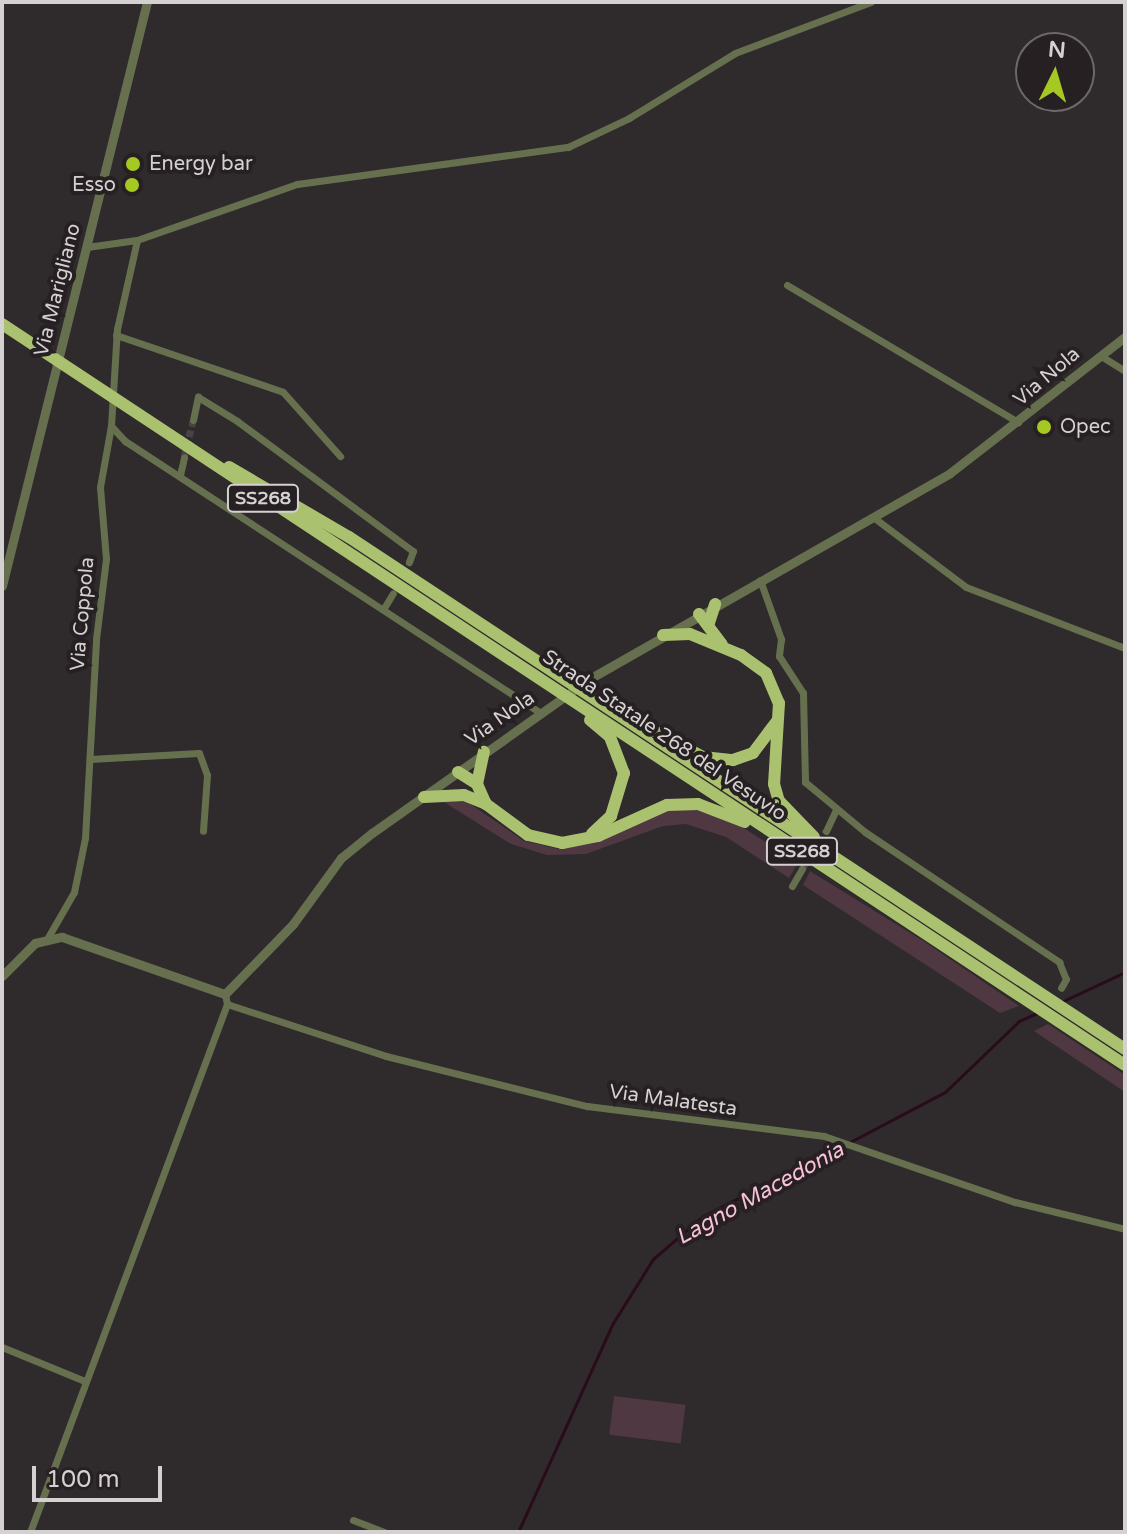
<!DOCTYPE html>
<style>
body{margin:0}
#map{position:relative;width:1127px;height:1534px;overflow:hidden;background:#2f2a2c;font-family:"Varela Round",sans-serif}
div>[style]{position:absolute}
.green>*{inset:0;background:#4f3842;transform-origin:0 0}
.stream>*{height:3px;margin:-1.5px;padding:0 1.5px;transform-origin:1.5px;border-radius:1.5px;background:#2a0b1b}
.minor-tunnel>*{height:7px;margin-top:-3.5px;transform-origin:0;background:repeating-linear-gradient(90deg,#484345 0 7px,transparent 0 10.5px)}
.minor>*{height:7px;margin:-3.5px;padding:0 3.5px;transform-origin:3.5px;border-radius:3.5px;background:#66704e}
.tertiary>*{height:9px;margin:-4.5px;padding:0 4.5px;transform-origin:4.5px;border-radius:4.5px;background:#66704e}
.trunk>*{height:12px;margin:-6px;padding:0 6px;transform-origin:6px;border-radius:6px;background:#aac270}
.dots>*{width:22px;height:22px;translate:-50% -50%;box-sizing:border-box;border:4px solid #262022;border-radius:50%}
span{translate:-50% -50%;white-space:nowrap;text-align:center;line-height:1.15;-webkit-text-stroke:8px #262022;paint-order:stroke}
.shield-label span{padding:2px 6px;background:#262022;border:2px solid;border-radius:6px;-webkit-text-stroke-width:0}
.shield-label{font-size:18px;color:#d5d1d3;font-weight:700}
.poi-label{font-size:20px;color:#d5d1d3}
.left{translate:0 -50%;text-align:left}
.right{translate:-100% -50%;text-align:right}
.street-label{font-size:20px;color:#d5d1d3}
.water-label{font-size:22px;color:#f9c1d9;font-style:italic}
.frame{position:absolute;inset:0;border:4px solid #d5d1d3;pointer-events:none}
.north{position:absolute;left:1015px;top:32px;width:80px;height:80px;box-sizing:border-box;background:#262022;border:2px solid #6c6769;border-radius:50%;rotate:5deg;font-size:22px;font-weight:700;line-height:32px;text-align:center;color:#d5d1d3}
.north::after{content:'';display:block;margin:auto;width:28px;height:36px;background:#a5c823;clip-path:polygon(50% 0,100% 100%,50% 72%,0 100%)}
.scale{position:absolute;left:32px;top:1466px;width:130px;height:36px;box-sizing:border-box;border:4px solid #d5d1d3;border-top:0;padding-left:10px;font-size:24px;line-height:28px;white-space:nowrap;color:#d5d1d3;-webkit-text-stroke:6px #262022;paint-order:stroke}
</style>
<div id="map">
<div class="green">
<div style="clip-path:polygon(439px 799px,466px 801px,524px 841px,559px 849px,593px 843px,666px 809px,694px 808px,733px 821px,798px 863px,789px 878px,726px 837px,686px 824px,663px 826px,586px 854px,547px 855px,511px 844px)"></div>
<div style="clip-path:polygon(810px 871px,925px 942px,1019px 1006px,1000px 1013px,803px 885px)"></div>
<div style="clip-path:polygon(1048px 1024px,1125px 1075px,1125px 1092px,1034px 1031px)"></div>
<div style="left:614px;top:1396px;width:72px;height:39px;rotate:7deg"></div>
</div>
<div class="stream">
<div style="left:1061px;top:1002px;width:71px;rotate:-25.1deg"></div>
<div style="left:850px;top:1142px;width:107px;rotate:-27.8deg"></div>
<div style="left:945px;top:1092px;width:103px;rotate:-43.8deg"></div>
<div style="left:1019px;top:1021px;width:22px;rotate:-24deg"></div>
<div style="left:518px;top:1532px;width:230px;rotate:-65.6deg"></div>
<div style="left:613px;top:1323px;width:75px;rotate:-58deg"></div>
<div style="left:653px;top:1259px;width:66px;rotate:-40.7deg"></div>
<div style="left:703px;top:1216px;width:157px;rotate:-26.9deg"></div>
</div>
<div class="minor-tunnel">
<div style="left:184px;top:457px;width:38px;rotate:-76deg"></div>
<div style="left:802px;top:869px;width:45px;rotate:-57.7deg"></div>
</div>
<div class="minor">
<div style="left:87px;top:247px;width:50px;rotate:-8deg"></div>
<div style="left:137px;top:240px;width:170px;rotate:-19.3deg"></div>
<div style="left:297px;top:184px;width:274px;rotate:-7.8deg"></div>
<div style="left:568px;top:147px;width:68px;rotate:-25.4deg"></div>
<div style="left:629px;top:118px;width:124px;rotate:-31.5deg"></div>
<div style="left:735px;top:53px;width:145px;rotate:-20.6deg"></div>
<div style="left:787px;top:285px;width:269px;rotate:30.7deg"></div>
<div style="left:116px;top:335px;width:176px;rotate:18.8deg"></div>
<div style="left:283px;top:392px;width:86px;rotate:48.3deg"></div>
<div style="left:1101px;top:356px;width:28px;rotate:32deg"></div>
<div style="left:193px;top:420px;width:24px;rotate:-78deg"></div>
<div style="left:198px;top:397px;width:46px;rotate:31.6deg"></div>
<div style="left:237px;top:421px;width:219px;rotate:36.5deg"></div>
<div style="left:413px;top:551px;width:12px;rotate:110deg"></div>
<div style="left:111px;top:426px;width:21px;rotate:47deg"></div>
<div style="left:125px;top:441px;width:497px;rotate:33.2deg"></div>
<div style="left:180px;top:475px;width:18px;rotate:-77deg"></div>
<div style="left:873px;top:517px;width:116px;rotate:37deg"></div>
<div style="left:966px;top:587px;width:170px;rotate:21deg"></div>
<div style="left:760px;top:580px;width:63px;rotate:70.4deg"></div>
<div style="left:781px;top:639px;width:17px;rotate:97deg"></div>
<div style="left:779px;top:656px;width:44px;rotate:57deg"></div>
<div style="left:803px;top:693px;width:89px;rotate:88.7deg"></div>
<div style="left:805px;top:782px;width:78px;rotate:39.8deg"></div>
<div style="left:865px;top:832px;width:234px;rotate:33.8deg"></div>
<div style="left:1059px;top:962px;width:18px;rotate:68deg"></div>
<div style="left:1066px;top:979px;width:10px;rotate:119deg"></div>
<div style="left:384px;top:608px;width:17px;rotate:-59deg"></div>
<div style="left:90px;top:759px;width:109px;rotate:-3.2deg"></div>
<div style="left:199px;top:753px;width:23px;rotate:70deg"></div>
<div style="left:207px;top:775px;width:56px;rotate:94.1deg"></div>
<div style="left:826px;top:831px;width:23px;rotate:-65deg"></div>
<div style="left:792px;top:886px;width:20px;rotate:-60deg"></div>
<div style="left:47px;top:939px;width:54px;rotate:-60.1deg"></div>
<div style="left:74px;top:892px;width:55px;rotate:-78.5deg"></div>
<div style="left:85px;top:838px;width:199px;rotate:-86.8deg"></div>
<div style="left:96px;top:639px;width:81px;rotate:-82.9deg"></div>
<div style="left:106px;top:559px;width:72px;rotate:-94.8deg"></div>
<div style="left:100px;top:487px;width:62px;rotate:-79.8deg"></div>
<div style="left:111px;top:426px;width:97px;rotate:-86.5deg"></div>
<div style="left:117px;top:329px;width:91px;rotate:-77.3deg"></div>
<div style="left:225px;top:994px;width:10px;rotate:79deg"></div>
<div style="left:227px;top:1004px;width:167px;rotate:18.1deg"></div>
<div style="left:386px;top:1056px;width:207px;rotate:14deg"></div>
<div style="left:587px;top:1106px;width:239px;rotate:7.2deg"></div>
<div style="left:824px;top:1136px;width:202px;rotate:19.1deg"></div>
<div style="left:1015px;top:1202px;width:113px;rotate:13.8deg"></div>
<div style="left:2px;top:1347px;width:90px;rotate:22.3deg"></div>
<div style="left:353px;top:1520px;width:34px;rotate:21deg"></div>
<div style="left:30px;top:1532px;width:564px;rotate:-69.54deg"></div>
</div>
<div class="tertiary">
<div style="left:2px;top:586px;width:602px;rotate:-76.06deg"></div>
<div style="left:2px;top:976px;width:47px;rotate:-45deg"></div>
<div style="left:35px;top:943px;width:28px;rotate:-13deg"></div>
<div style="left:62px;top:937px;width:173px;rotate:19.3deg"></div>
<div style="left:225px;top:994px;width:98px;rotate:-45.8deg"></div>
<div style="left:293px;top:924px;width:82px;rotate:-54deg"></div>
<div style="left:341px;top:858px;width:40px;rotate:-39deg"></div>
<div style="left:372px;top:833px;width:268px;rotate:-35.3deg"></div>
<div style="left:591px;top:678px;width:413px;rotate:-29.7deg"></div>
<div style="left:950px;top:473px;width:222px;rotate:-37.9deg"></div>
</div>
<div class="trunk">
<div style="left:2px;top:324px;width:1345px;rotate:33.42deg"></div>
<div style="left:229px;top:467px;width:139px;rotate:30.3deg"></div>
<div style="left:349px;top:537px;width:930px;rotate:33.42deg"></div>
<div style="left:699px;top:614px;width:38px;rotate:53deg"></div>
<div style="left:709px;top:623px;width:20px;rotate:-72deg"></div>
<div style="left:663px;top:635px;width:27px;rotate:-2deg"></div>
<div style="left:690px;top:634px;width:55px;rotate:22.4deg"></div>
<div style="left:741px;top:655px;width:31px;rotate:36deg"></div>
<div style="left:766px;top:673px;width:33px;rotate:67deg"></div>
<div style="left:779px;top:703px;width:81px;rotate:93.5deg"></div>
<div style="left:774px;top:784px;width:18px;rotate:74deg"></div>
<div style="left:779px;top:801px;width:50px;rotate:45.8deg"></div>
<div style="left:590px;top:720px;width:26px;rotate:40deg"></div>
<div style="left:610px;top:737px;width:39px;rotate:69deg"></div>
<div style="left:624px;top:773px;width:45px;rotate:106.8deg"></div>
<div style="left:611px;top:816px;width:26px;rotate:137deg"></div>
<div style="left:658px;top:733px;width:51px;rotate:28.1deg"></div>
<div style="left:703px;top:757px;width:30px;rotate:6deg"></div>
<div style="left:733px;top:760px;width:21px;rotate:-19deg"></div>
<div style="left:753px;top:753px;width:39px;rotate:-53deg"></div>
<div style="left:458px;top:772px;width:22px;rotate:32deg"></div>
<div style="left:477px;top:784px;width:22px;rotate:66deg"></div>
<div style="left:477px;top:784px;width:33px;rotate:-78deg"></div>
<div style="left:424px;top:797px;width:40px;rotate:-2.9deg"></div>
<div style="left:464px;top:795px;width:24px;rotate:22deg"></div>
<div style="left:486px;top:804px;width:52px;rotate:36.4deg"></div>
<div style="left:528px;top:835px;width:35px;rotate:13deg"></div>
<div style="left:562px;top:843px;width:37px;rotate:-11deg"></div>
<div style="left:598px;top:836px;width:76px;rotate:-24.2deg"></div>
<div style="left:667px;top:805px;width:31px;rotate:-2deg"></div>
<div style="left:698px;top:804px;width:50px;rotate:21deg"></div>
</div>
<div class="dots">
<div style="left:133px;top:164px;background:#a5c823"></div>
<div style="left:132px;top:185px;background:#a5c823"></div>
<div style="left:1044px;top:427px;background:#a5c823"></div>
</div>
<div class="shield-label">
<span style="left:263px;top:498px">SS268</span>
<span style="left:802px;top:851px">SS268</span>
</div>
<div class="poi-label">
<span class="left" style="left:149px;top:164px">Energy bar</span>
<span class="right" style="left:116px;top:185px">Esso</span>
<span class="left" style="left:1060px;top:427px">Opec</span>
</div>
<div class="street-label">
<span style="left:58px;top:290px;rotate:-76deg">Via Marigliano</span>
<span style="left:1047px;top:377px;rotate:-40deg">Via Nola</span>
<span style="left:83px;top:614px;rotate:-85deg">Via Coppola</span>
<span style="left:500px;top:719px;rotate:-35deg">Via Nola</span>
<span style="left:664px;top:736px;rotate:34deg">Strada Statale 268 del Vesuvio</span>
<span style="left:673px;top:1101px;rotate:8deg">Via Malatesta</span>
</div>
<div class="water-label">
<span style="left:760px;top:1194px;rotate:-29deg">Lagno Macedonia</span>
</div>
<div class="frame"></div>
<div class="north">N</div>
<div class="scale">100 m</div>
</div>
